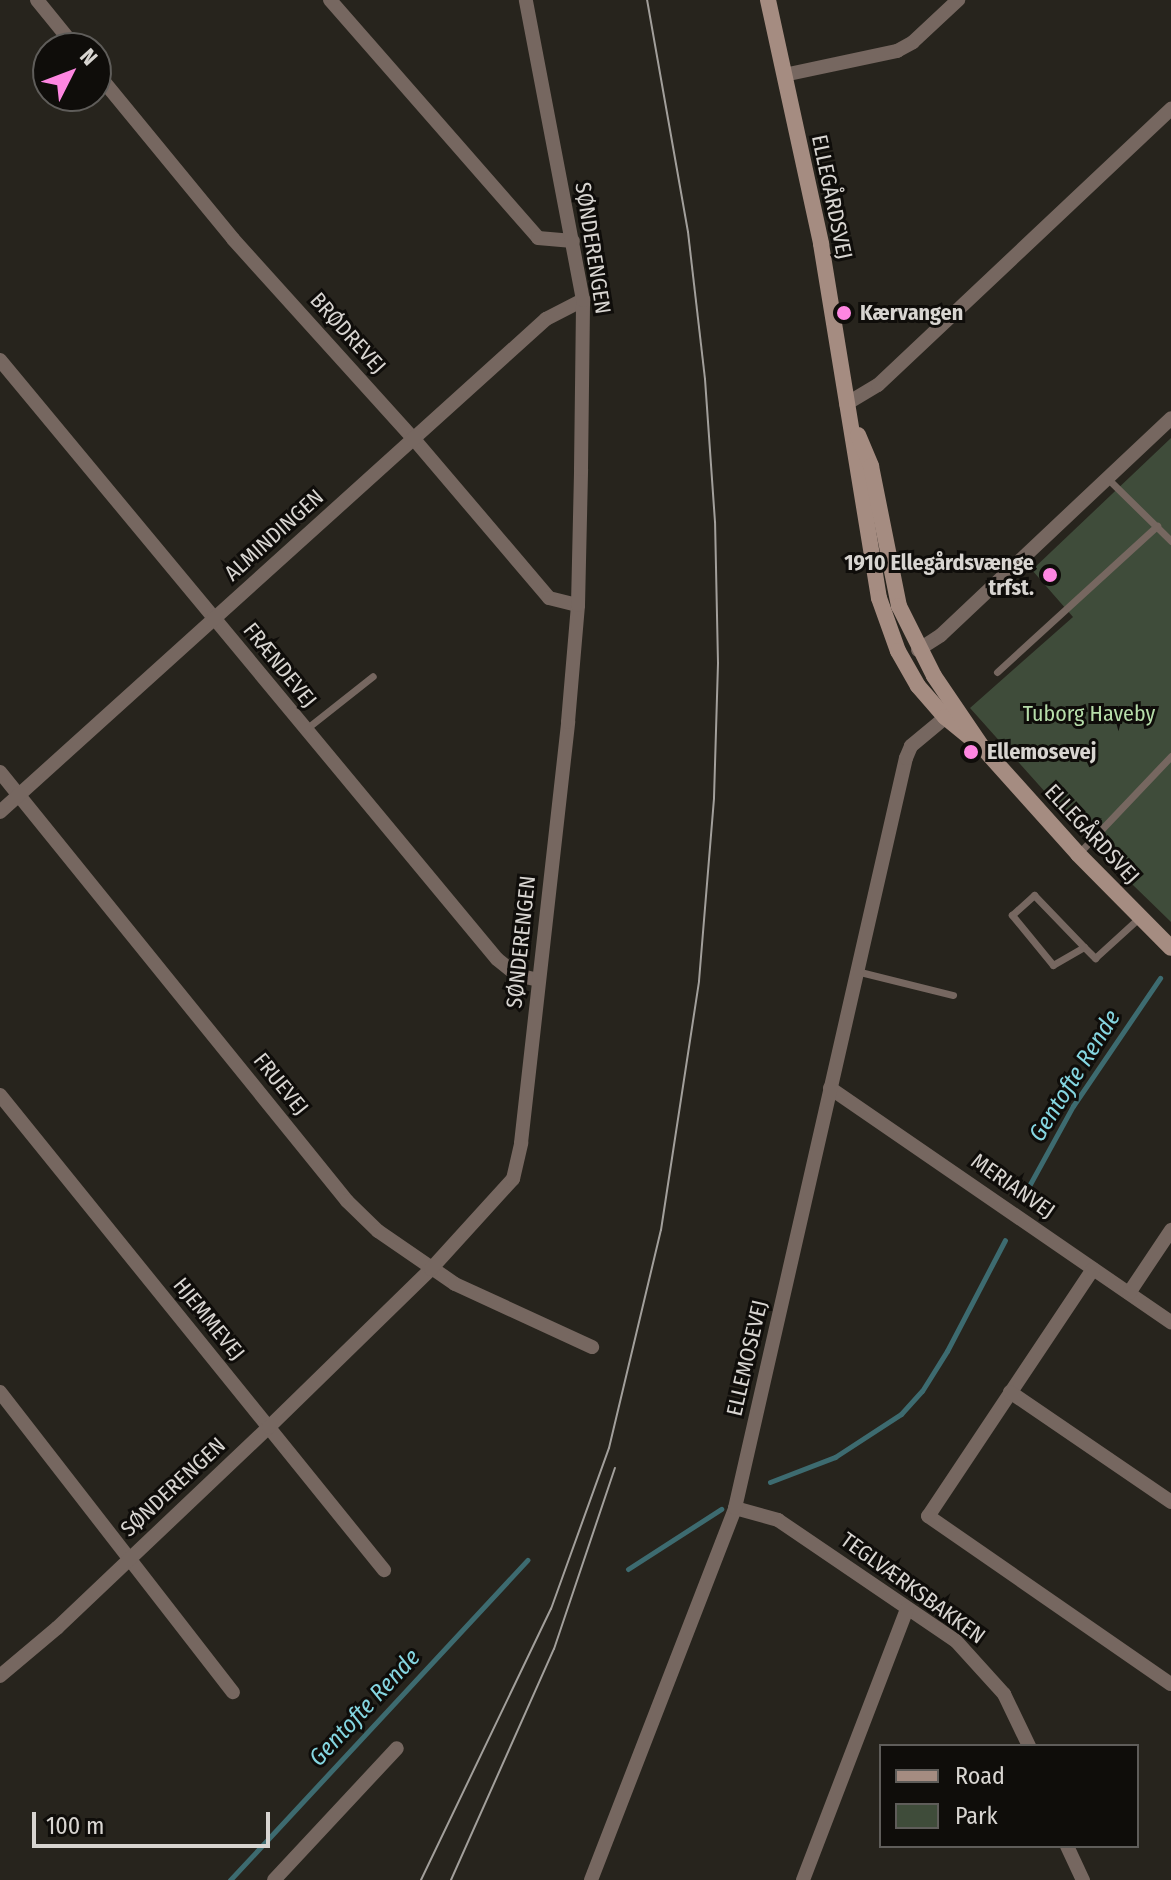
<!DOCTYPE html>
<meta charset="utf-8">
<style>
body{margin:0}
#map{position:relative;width:1171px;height:1880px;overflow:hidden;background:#27241d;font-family:"Fira Sans Condensed",sans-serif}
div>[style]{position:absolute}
.green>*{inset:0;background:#3f4c3a}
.stream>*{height:5px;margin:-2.5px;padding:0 2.5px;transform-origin:2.5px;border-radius:2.5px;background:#3d6b70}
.lane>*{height:7px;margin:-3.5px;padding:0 3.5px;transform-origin:3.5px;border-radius:3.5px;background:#766760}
.street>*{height:14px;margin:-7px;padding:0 7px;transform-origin:7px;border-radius:7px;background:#766760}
.secondary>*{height:16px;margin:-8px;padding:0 8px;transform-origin:8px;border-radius:8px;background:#a58c81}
.tram>*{height:2px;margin:-1px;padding:0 1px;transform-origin:1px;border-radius:1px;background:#a29f9b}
.dots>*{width:22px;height:22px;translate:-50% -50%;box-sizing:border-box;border:4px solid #0f0d0a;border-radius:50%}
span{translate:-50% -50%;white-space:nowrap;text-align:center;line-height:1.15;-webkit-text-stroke:6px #0f0d0a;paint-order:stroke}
.street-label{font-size:22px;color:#d8d5d1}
.poi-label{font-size:22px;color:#d8d5d1;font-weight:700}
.left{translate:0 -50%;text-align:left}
.right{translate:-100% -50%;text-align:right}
.park-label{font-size:22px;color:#b6dda9}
.water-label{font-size:24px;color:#85d6e1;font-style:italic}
.legend{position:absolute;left:879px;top:1744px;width:260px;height:104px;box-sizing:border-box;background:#0f0d0a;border:2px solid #5f5d5a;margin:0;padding:10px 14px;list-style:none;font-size:24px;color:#d8d5d1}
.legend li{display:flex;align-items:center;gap:16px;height:40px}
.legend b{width:40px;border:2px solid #5f5d5a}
.north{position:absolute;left:32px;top:32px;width:80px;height:80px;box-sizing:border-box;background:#0f0d0a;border:2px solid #5f5d5a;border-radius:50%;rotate:48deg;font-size:22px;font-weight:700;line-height:32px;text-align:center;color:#d8d5d1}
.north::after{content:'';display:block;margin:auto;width:28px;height:36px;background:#fe86e1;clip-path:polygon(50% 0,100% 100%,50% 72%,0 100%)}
.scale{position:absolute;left:32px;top:1812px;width:238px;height:36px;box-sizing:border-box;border:4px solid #d8d5d1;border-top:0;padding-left:10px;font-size:24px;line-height:28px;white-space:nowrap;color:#d8d5d1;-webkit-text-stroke:6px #0f0d0a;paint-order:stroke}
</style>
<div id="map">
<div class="green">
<div style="clip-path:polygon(1171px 438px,1171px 922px,1097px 850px,970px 708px,1073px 617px,1032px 570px)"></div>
</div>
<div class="stream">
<div style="left:1024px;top:1195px;width:102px;rotate:-61.2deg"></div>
<div style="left:1073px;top:1106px;width:155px;rotate:-55.8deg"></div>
<div style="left:770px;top:1482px;width:70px;rotate:-21deg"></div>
<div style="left:835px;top:1457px;width:79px;rotate:-33.1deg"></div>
<div style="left:901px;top:1414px;width:31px;rotate:-48deg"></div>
<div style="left:922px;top:1391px;width:47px;rotate:-58deg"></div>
<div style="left:947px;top:1351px;width:125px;rotate:-62.4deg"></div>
<div style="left:628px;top:1569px;width:111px;rotate:-32.8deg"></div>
<div style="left:230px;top:1880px;width:437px;rotate:-47.1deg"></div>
</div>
<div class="lane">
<div style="left:1107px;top:478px;width:90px;rotate:44.5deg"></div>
<div style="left:997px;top:672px;width:217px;rotate:-42.4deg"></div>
<div style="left:306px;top:729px;width:85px;rotate:-38.3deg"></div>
<div style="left:1079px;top:853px;width:134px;rotate:-46.5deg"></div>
<div style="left:1084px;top:947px;width:36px;rotate:150deg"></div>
<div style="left:1053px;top:965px;width:65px;rotate:-129.4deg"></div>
<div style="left:1012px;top:915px;width:30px;rotate:-42deg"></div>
<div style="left:1034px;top:895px;width:72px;rotate:46.1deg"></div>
<div style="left:1084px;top:947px;width:16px;rotate:45deg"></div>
<div style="left:1095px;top:958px;width:61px;rotate:-42.3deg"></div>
<div style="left:856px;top:971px;width:100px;rotate:13.9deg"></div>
</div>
<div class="street">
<div style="left:37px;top:0;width:62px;rotate:50.9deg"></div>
<div style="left:330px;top:0;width:316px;rotate:48.8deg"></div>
<div style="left:538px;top:238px;width:35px;rotate:5deg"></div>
<div style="left:96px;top:72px;width:216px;rotate:50.6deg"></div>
<div style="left:233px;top:239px;width:268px;rotate:47.9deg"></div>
<div style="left:413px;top:438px;width:210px;rotate:49.6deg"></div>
<div style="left:549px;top:598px;width:30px;rotate:14deg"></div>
<div style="left:784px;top:75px;width:116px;rotate:-12deg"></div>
<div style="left:897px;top:51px;width:18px;rotate:-29deg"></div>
<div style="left:913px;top:42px;width:62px;rotate:-43deg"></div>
<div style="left:0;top:360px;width:778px;rotate:50.32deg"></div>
<div style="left:497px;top:959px;width:26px;rotate:39deg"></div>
<div style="left:517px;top:975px;width:22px;rotate:13deg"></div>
<div style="left:846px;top:404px;width:37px;rotate:-31deg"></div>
<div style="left:878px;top:385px;width:403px;rotate:-43.3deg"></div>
<div style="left:918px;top:650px;width:27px;rotate:-33deg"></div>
<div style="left:941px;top:635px;width:316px;rotate:-43.3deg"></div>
<div style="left:0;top:772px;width:552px;rotate:51.03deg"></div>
<div style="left:347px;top:1201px;width:43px;rotate:44.1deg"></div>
<div style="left:378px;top:1231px;width:93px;rotate:34.5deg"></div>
<div style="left:455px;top:1284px;width:151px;rotate:24.7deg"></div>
<div style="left:0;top:812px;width:736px;rotate:-42.08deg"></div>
<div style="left:546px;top:319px;width:42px;rotate:-27.2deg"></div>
<div style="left:830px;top:1088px;width:414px;rotate:34.5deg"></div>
<div style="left:0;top:1095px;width:611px;rotate:51.05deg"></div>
<div style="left:1093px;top:1269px;width:297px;rotate:123.7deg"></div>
<div style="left:928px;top:1516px;width:295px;rotate:34.7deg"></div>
<div style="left:1129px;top:1293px;width:76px;rotate:-56.3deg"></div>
<div style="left:0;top:1392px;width:380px;rotate:52.2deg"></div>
<div style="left:1010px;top:1392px;width:195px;rotate:34.3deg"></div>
<div style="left:735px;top:1508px;width:45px;rotate:15.6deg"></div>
<div style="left:778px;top:1520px;width:215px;rotate:34.2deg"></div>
<div style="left:956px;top:1641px;width:72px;rotate:47.8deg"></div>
<div style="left:1004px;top:1694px;width:58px;rotate:64.3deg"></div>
<div style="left:0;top:1676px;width:75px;rotate:-40.1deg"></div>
<div style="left:57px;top:1628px;width:292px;rotate:-43.5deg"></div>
<div style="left:269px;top:1427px;width:226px;rotate:-44.3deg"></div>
<div style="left:431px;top:1269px;width:122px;rotate:-47.7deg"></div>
<div style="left:513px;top:1179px;width:37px;rotate:-77deg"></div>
<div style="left:521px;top:1143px;width:424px;rotate:-83.6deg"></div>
<div style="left:568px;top:722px;width:117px;rotate:-85.1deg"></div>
<div style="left:578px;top:605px;width:136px;rotate:-88.7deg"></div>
<div style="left:581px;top:469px;width:169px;rotate:-89.3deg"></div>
<div style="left:583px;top:300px;width:305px;rotate:-100.8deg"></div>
<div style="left:1067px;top:1846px;width:38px;rotate:65deg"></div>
<div style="left:274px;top:1880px;width:180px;rotate:-47deg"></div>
<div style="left:591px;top:1880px;width:399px;rotate:-68.8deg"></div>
<div style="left:735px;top:1508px;width:769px;rotate:-77.16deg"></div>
<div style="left:906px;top:758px;width:13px;rotate:-67deg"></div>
<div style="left:911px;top:746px;width:55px;rotate:-39.8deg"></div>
<div style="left:803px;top:1880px;width:290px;rotate:-69deg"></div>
</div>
<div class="secondary">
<div style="left:768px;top:0;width:250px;rotate:77.7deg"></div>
<div style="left:821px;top:244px;width:359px;rotate:80.7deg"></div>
<div style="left:879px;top:598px;width:56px;rotate:70.3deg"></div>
<div style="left:898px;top:651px;width:40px;rotate:60.3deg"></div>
<div style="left:918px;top:686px;width:41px;rotate:48.9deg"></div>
<div style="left:945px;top:717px;width:49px;rotate:39.2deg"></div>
<div style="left:858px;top:435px;width:34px;rotate:67deg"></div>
<div style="left:871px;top:466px;width:143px;rotate:78.7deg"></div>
<div style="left:899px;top:606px;width:78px;rotate:63.4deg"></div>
<div style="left:934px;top:676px;width:87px;rotate:55.8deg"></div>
<div style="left:983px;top:748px;width:142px;rotate:48.1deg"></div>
<div style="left:1078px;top:854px;width:132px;rotate:45.3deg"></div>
</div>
<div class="tram">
<div style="left:421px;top:1880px;width:301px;rotate:-64.4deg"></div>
<div style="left:551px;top:1609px;width:171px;rotate:-70.2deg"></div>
<div style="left:609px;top:1448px;width:224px;rotate:-76.6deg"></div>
<div style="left:661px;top:1230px;width:252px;rotate:-81.3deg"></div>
<div style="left:699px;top:981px;width:184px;rotate:-85.3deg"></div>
<div style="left:714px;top:798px;width:135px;rotate:-88.3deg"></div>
<div style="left:718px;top:663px;width:141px;rotate:-91.2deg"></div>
<div style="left:715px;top:522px;width:143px;rotate:-94deg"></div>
<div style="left:705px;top:379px;width:148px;rotate:-96.6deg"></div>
<div style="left:688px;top:232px;width:236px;rotate:-100deg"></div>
<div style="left:451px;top:1880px;width:253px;rotate:-66deg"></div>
<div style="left:554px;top:1649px;width:191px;rotate:-71.4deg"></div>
</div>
<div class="dots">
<div style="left:844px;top:313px;background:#fe86e1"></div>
<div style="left:1050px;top:575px;background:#fe86e1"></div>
<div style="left:971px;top:752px;background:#fe86e1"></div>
</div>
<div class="street-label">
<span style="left:832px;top:197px;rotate:78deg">ELLEGÅRDSVEJ</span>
<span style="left:593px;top:248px;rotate:81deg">SØNDERENGEN</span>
<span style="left:348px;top:333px;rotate:48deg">BRØDREVEJ</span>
<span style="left:274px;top:535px;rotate:-42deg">ALMINDINGEN</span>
<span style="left:280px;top:665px;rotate:51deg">FRÆNDEVEJ</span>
<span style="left:1092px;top:834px;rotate:47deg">ELLEGÅRDSVEJ</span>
<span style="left:521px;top:942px;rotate:-84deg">SØNDERENGEN</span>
<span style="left:281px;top:1084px;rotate:51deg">FRUEVEJ</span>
<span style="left:1013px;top:1186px;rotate:35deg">MERIANVEJ</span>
<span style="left:209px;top:1319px;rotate:51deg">HJEMMEVEJ</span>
<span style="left:747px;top:1358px;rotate:-77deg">ELLEMOSEVEJ</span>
<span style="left:173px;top:1487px;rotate:-43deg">SØNDERENGEN</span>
<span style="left:913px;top:1588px;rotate:36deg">TEGLVÆRKSBAKKEN</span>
</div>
<div class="poi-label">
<span class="left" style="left:860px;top:313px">Kærvangen</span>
<span class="right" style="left:1034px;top:575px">1910 Ellegårdsvænge<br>trfst.</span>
<span class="left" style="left:987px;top:752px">Ellemosevej</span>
</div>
<div class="park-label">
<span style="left:1089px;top:714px">Tuborg Haveby</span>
</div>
<div class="water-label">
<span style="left:1075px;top:1076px;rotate:-58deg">Gentofte Rende</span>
<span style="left:365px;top:1708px;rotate:-47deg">Gentofte Rende</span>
</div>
<ul class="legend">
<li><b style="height:10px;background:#a58c81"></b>Road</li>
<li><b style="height:22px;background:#3f4c3a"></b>Park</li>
</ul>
<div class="north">N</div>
<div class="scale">100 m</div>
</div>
